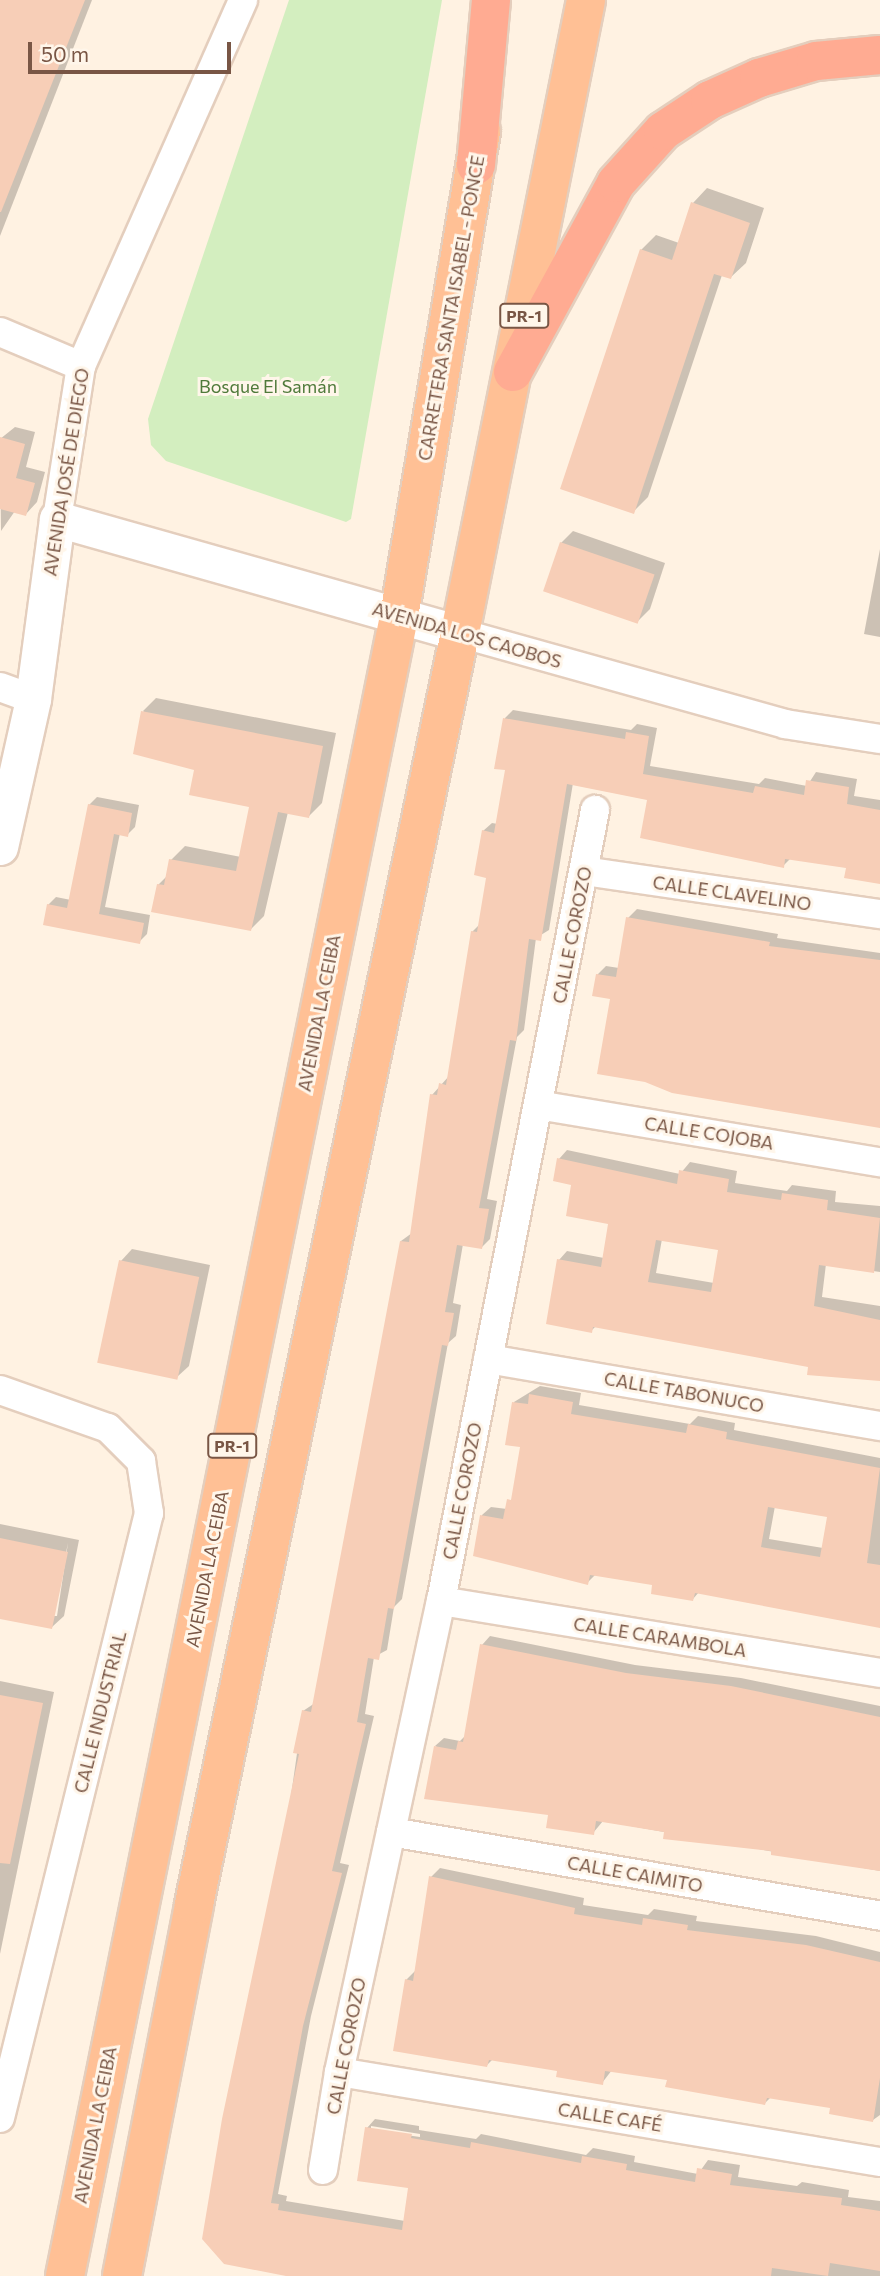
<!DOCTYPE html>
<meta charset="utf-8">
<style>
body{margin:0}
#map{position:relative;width:880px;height:2276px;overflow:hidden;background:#fff2e2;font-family:Commissioner,sans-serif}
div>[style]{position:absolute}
.green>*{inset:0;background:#d3eebf}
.shadow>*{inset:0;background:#0003}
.building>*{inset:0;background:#f7ceb7;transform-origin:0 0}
.roads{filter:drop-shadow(2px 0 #e4cebd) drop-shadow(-2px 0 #e4cebd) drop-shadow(0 2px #e4cebd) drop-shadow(0 -2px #e4cebd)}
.minor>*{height:28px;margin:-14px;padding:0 14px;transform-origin:14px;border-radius:14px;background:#fff}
.tertiary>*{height:35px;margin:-17.5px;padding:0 17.5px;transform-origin:17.5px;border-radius:17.5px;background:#fff}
.trunk>*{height:38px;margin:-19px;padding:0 19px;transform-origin:19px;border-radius:19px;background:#ffc095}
.motorway>*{height:38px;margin:-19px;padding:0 19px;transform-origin:19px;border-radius:19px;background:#ffab92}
span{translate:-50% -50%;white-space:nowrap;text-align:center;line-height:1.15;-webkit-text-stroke:6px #fff6ea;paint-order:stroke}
.shield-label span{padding:2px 5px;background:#fff6ea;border:2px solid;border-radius:5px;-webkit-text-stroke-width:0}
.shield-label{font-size:16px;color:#795645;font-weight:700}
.street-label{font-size:18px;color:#795645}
.park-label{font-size:18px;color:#4f7a3a}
.scale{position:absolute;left:28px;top:42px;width:203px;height:32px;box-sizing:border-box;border:4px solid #795645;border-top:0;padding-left:9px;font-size:21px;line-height:24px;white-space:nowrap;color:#795645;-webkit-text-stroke:5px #fff6ea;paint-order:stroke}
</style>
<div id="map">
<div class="green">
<div style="clip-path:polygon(289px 0,442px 0,351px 519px,346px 522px,166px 461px,151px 445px,148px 419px)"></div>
</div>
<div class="shadow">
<div style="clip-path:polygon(0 0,92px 0,0 236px)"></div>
<div style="clip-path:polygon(707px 188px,764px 208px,746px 263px,731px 277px,722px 275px,648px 497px,633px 512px,641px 250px,656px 235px,679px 243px,693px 203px)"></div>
<div style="clip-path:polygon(15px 427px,35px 432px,26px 467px,45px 472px,37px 502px,26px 514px,15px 511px,1px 531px,0 439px)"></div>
<div style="clip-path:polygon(573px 531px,665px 563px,650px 609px,638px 621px,561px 543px)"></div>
<div style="clip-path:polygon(880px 549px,880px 637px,864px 634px)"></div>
<div style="clip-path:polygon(156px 698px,336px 733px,322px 803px,309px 816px,288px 812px,264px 916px,250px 930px,158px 885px,168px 875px,171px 860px,185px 846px,241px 857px,251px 805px,196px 769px,143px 711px)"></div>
<div style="clip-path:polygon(evenodd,513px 710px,631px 730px,637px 724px,657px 728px,650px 766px,759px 784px,765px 778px,807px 786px,816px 772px,857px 779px,854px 796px,880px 800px,880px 882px,848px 866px,791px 858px,783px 866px,649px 799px,573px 783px,549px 930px,536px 938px,524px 1030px,517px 1037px,500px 1128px,487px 1199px,497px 1201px,490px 1239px,482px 1247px,463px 1244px,453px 1303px,461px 1305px,456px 1336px,448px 1343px,402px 1599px,394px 1607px,387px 1650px,374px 1657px,365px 1714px,374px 1716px,340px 1863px,349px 1865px,311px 2016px,278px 2194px,287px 2196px,286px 2201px,405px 2221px,410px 2187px,367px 2128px,375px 2119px,419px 2126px,419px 2130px,476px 2139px,481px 2134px,586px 2155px,593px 2148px,635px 2156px,634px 2162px,698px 2174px,708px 2160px,740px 2165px,738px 2177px,797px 2186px,802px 2182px,849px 2190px,848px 2197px,880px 2201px,880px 2276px,297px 2276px,225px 2262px,303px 1711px,315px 1703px,401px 1241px,412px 1233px,432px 1095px,449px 1076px,472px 932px,480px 924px,488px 876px,483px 831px,492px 823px,498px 824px,507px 769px,505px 718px,513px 710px,371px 2126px,420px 2134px,420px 2137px,371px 2130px,371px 2126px)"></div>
<div style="clip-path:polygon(97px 797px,139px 805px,135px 827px,127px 835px,120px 833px,105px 907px,150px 915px,147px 934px,139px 942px,48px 905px,56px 897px,71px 900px,89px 805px)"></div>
<div style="clip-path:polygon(637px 909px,778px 934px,777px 938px,880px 953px,880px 1124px,612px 998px,597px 975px,606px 966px,619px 968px,628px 918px)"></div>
<div style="clip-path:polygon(evenodd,567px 1150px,680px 1174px,690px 1162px,737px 1171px,735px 1183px,787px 1191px,792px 1185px,836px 1191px,835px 1202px,880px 1206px,880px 1272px,826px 1264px,822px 1297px,880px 1306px,880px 1380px,809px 1373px,810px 1365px,596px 1326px,591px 1331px,559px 1260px,567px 1251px,604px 1258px,610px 1223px,573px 1183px,559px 1159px,567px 1150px,662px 1239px,720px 1249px,714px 1283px,656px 1273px,662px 1239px)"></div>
<div style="clip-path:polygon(132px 1249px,210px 1265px,189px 1366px,177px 1377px,121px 1261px)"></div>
<div style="clip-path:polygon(evenodd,540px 1386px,581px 1393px,579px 1405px,690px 1424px,698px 1416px,735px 1423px,734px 1430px,880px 1458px,880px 1626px,699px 1592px,693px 1599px,654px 1584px,596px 1574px,587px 1583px,475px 1554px,482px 1515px,491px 1507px,507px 1509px,514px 1495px,522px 1446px,514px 1402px,540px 1386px,775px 1506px,829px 1515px,823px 1548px,769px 1539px,775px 1506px)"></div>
<div style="clip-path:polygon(evenodd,0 1524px,79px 1540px,64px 1616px,52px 1627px,0 1617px,0 1524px,68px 1543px,57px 1616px,53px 1616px,68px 1543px)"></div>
<div style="clip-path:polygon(490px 1636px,635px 1665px,741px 1678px,880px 1706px,880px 1871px,603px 1821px,593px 1833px,550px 1814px,435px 1746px,444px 1738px,460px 1741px,466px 1735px,482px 1645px)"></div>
<div style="clip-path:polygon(0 1681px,54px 1692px,0 1954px)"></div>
<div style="clip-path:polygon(440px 1868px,584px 1898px,583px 1905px,648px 1915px,654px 1909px,697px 1916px,696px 1921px,816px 1936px,880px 1952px,880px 2115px,873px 2120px,832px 2107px,771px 2097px,765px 2103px,669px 2078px,612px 2070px,602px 2083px,559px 2069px,493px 2059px,487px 2065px,406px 1980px,416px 1970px,431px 1877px)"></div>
</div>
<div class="building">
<div style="clip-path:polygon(0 0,85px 0,1px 212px,0 212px)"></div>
<div style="clip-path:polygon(691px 202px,750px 223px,731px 279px,714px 274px,634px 514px,560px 489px,640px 249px,672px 260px)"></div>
<div style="clip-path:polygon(0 437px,25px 444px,16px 478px,35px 483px,26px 516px,0 509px)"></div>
<div style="left:560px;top:542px;width:100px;height:52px;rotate:19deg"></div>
<div style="clip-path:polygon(141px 711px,323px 746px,309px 818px,278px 812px,251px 931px,151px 912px,157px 884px,164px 885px,169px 859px,236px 871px,249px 807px,189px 795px,194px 770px,133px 754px)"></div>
<div style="clip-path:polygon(503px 718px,625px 739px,626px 732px,649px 736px,643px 774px,753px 793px,755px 786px,804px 795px,806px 780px,849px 787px,847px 804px,880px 810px,880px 884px,844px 878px,846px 868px,785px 859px,784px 868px,640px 838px,647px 800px,567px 784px,541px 941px,529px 939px,516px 1041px,510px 1040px,492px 1138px,479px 1208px,489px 1209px,482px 1249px,457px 1245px,445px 1312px,454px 1313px,448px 1346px,442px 1345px,394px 1609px,388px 1608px,379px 1660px,368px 1658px,357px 1722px,366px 1724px,332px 1871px,342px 1873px,303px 2026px,271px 2203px,279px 2204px,278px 2210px,402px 2230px,408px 2188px,357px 2181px,365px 2127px,412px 2134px,411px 2138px,470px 2148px,471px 2142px,581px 2163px,582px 2156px,627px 2164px,626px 2170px,695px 2182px,697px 2168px,732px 2174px,730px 2185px,842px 2198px,841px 2205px,880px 2211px,880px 2271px,830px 2263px,828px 2276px,772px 2268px,771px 2276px,286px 2276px,224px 2264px,202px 2239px,222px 2119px,299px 1754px,293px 1753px,302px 1710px,311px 1712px,400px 1241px,409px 1242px,430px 1094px,437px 1095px,439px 1083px,446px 1085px,471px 931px,477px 932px,486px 878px,474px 875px,482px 830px,494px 833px,505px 770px,494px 769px)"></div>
<div style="clip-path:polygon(88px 804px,132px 813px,128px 837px,114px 834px,99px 914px,144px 923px,140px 944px,43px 925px,47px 904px,67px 908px)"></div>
<div style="clip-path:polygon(626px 917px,770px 942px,769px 946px,880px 960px,880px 1128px,672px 1093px,645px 1082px,597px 1074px,610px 999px,592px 996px,596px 974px,616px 977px)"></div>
<div style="clip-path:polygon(evenodd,557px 1158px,677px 1184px,679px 1170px,729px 1179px,727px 1192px,781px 1200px,782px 1193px,828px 1200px,827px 1210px,880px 1218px,874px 1273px,819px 1265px,814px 1306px,880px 1320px,880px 1381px,807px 1375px,808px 1367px,593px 1327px,592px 1333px,546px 1324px,557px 1259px,601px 1267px,608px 1224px,566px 1216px,571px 1185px,553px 1181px,557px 1158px,656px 1240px,718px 1250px,711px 1292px,648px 1282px,656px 1240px)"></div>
<div style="left:119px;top:1260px;width:82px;height:105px;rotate:12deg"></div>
<div style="clip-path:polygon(evenodd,529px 1394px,573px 1402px,571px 1414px,686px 1433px,688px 1424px,727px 1432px,726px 1439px,880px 1468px,867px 1563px,880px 1565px,880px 1628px,695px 1593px,693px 1601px,651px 1594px,652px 1585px,590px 1575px,588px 1585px,473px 1556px,480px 1515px,503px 1519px,507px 1499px,511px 1500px,520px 1447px,505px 1445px,512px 1402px,528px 1404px,529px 1394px,768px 1507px,827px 1517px,820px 1557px,761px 1547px,768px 1507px)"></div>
<div style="clip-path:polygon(0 1538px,68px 1552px,52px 1629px,0 1619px)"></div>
<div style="clip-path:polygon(480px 1644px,626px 1673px,731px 1686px,880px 1717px,880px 1871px,771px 1855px,771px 1851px,663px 1839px,664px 1832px,596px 1821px,594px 1835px,546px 1828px,548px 1815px,424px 1799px,434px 1746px,456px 1750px,458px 1741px,463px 1742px)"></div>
<div style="clip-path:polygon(0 1695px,43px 1703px,10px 1864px,0 1863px)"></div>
<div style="clip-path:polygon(429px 1876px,575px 1908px,574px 1914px,642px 1925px,643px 1918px,688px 1925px,687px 1930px,806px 1945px,880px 1962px,880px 2078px,873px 2122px,829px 2114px,830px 2108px,767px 2098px,765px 2105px,665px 2087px,667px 2080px,605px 2071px,603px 2085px,556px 2077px,557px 2071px,489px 2060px,487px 2067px,393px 2051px,405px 1979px,413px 1981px)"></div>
</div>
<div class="roads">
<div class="minor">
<div style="left:0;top:332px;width:88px;rotate:22.8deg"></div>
<div style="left:57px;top:519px;width:155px;rotate:-81.1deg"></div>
<div style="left:81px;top:366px;width:400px;rotate:-66.1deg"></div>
<div style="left:460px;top:633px;width:337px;rotate:15.6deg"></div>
<div style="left:785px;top:724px;width:96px;rotate:9deg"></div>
<div style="left:0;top:687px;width:35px;rotate:20deg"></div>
<div style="left:584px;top:871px;width:299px;rotate:8.3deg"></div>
<div style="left:538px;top:1105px;width:347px;rotate:9.5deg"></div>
<div style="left:488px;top:1359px;width:398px;rotate:9.7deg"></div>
<div style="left:0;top:1390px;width:114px;rotate:19.4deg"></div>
<div style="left:108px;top:1428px;width:47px;rotate:45deg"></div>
<div style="left:141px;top:1461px;width:53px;rotate:81.3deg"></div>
<div style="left:149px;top:1513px;width:623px;rotate:103.84deg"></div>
<div style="left:441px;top:1601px;width:445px;rotate:9.3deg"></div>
<div style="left:391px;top:1832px;width:496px;rotate:9.7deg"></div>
<div style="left:339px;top:2072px;width:548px;rotate:9.45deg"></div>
<div style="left:323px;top:2170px;width:99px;rotate:-80.7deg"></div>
<div style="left:339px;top:2072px;width:482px;rotate:-77.8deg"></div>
<div style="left:441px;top:1601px;width:806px;rotate:-78.98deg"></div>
</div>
<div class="tertiary">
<div style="left:0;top:847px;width:152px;rotate:-77.4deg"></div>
<div style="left:33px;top:699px;width:182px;rotate:-82.4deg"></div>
<div style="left:57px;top:519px;width:419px;rotate:15.8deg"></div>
</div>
<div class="trunk">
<div style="left:65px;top:2276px;width:1693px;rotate:-78.62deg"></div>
<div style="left:399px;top:616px;width:492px;rotate:-80.4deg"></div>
<div style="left:122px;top:2276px;width:379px;rotate:-79deg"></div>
<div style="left:194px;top:1904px;width:1299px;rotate:-78.18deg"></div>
<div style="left:460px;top:633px;width:645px;rotate:-78.74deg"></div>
</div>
<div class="motorway">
<div style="left:476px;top:165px;width:166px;rotate:-84.8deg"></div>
<div style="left:513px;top:372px;width:215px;rotate:-61.4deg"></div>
<div style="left:616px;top:183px;width:70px;rotate:-47.9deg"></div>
<div style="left:663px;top:131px;width:56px;rotate:-33.4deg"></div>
<div style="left:710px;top:100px;width:54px;rotate:-24.2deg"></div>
<div style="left:759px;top:78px;width:59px;rotate:-16.6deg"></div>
<div style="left:816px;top:61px;width:64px;rotate:-5.4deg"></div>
</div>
</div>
<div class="shield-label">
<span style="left:524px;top:316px">PR-1</span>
<span style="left:232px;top:1446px">PR-1</span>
</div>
<div class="street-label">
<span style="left:451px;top:308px;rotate:-80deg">CARRETERA SANTA ISABEL - PONCE</span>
<span style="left:66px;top:472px;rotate:-81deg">AVENIDA JOSÉ DE DIEGO</span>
<span style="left:467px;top:635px;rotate:16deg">AVENIDA LOS CAOBOS</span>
<span style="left:732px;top:893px;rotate:8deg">CALLE CLAVELINO</span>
<span style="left:572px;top:935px;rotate:-79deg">CALLE COROZO</span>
<span style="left:319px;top:1013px;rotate:-79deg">AVENIDA LA CEIBA</span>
<span style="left:709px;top:1133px;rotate:9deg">CALLE COJOBA</span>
<span style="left:684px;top:1392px;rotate:10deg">CALLE TABONUCO</span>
<span style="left:462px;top:1491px;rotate:-79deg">CALLE COROZO</span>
<span style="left:207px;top:1569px;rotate:-79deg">AVENIDA LA CEIBA</span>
<span style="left:660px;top:1637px;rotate:9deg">CALLE CARAMBOLA</span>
<span style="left:100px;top:1712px;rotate:-76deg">CALLE INDUSTRIAL</span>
<span style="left:635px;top:1874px;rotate:10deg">CALLE CAIMITO</span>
<span style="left:346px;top:2046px;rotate:-79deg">CALLE COROZO</span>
<span style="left:610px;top:2117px;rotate:9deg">CALLE CAFÉ</span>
<span style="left:95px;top:2125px;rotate:-79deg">AVENIDA LA CEIBA</span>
</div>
<div class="park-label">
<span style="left:268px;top:386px">Bosque El Samán</span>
</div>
<div class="scale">50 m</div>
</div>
